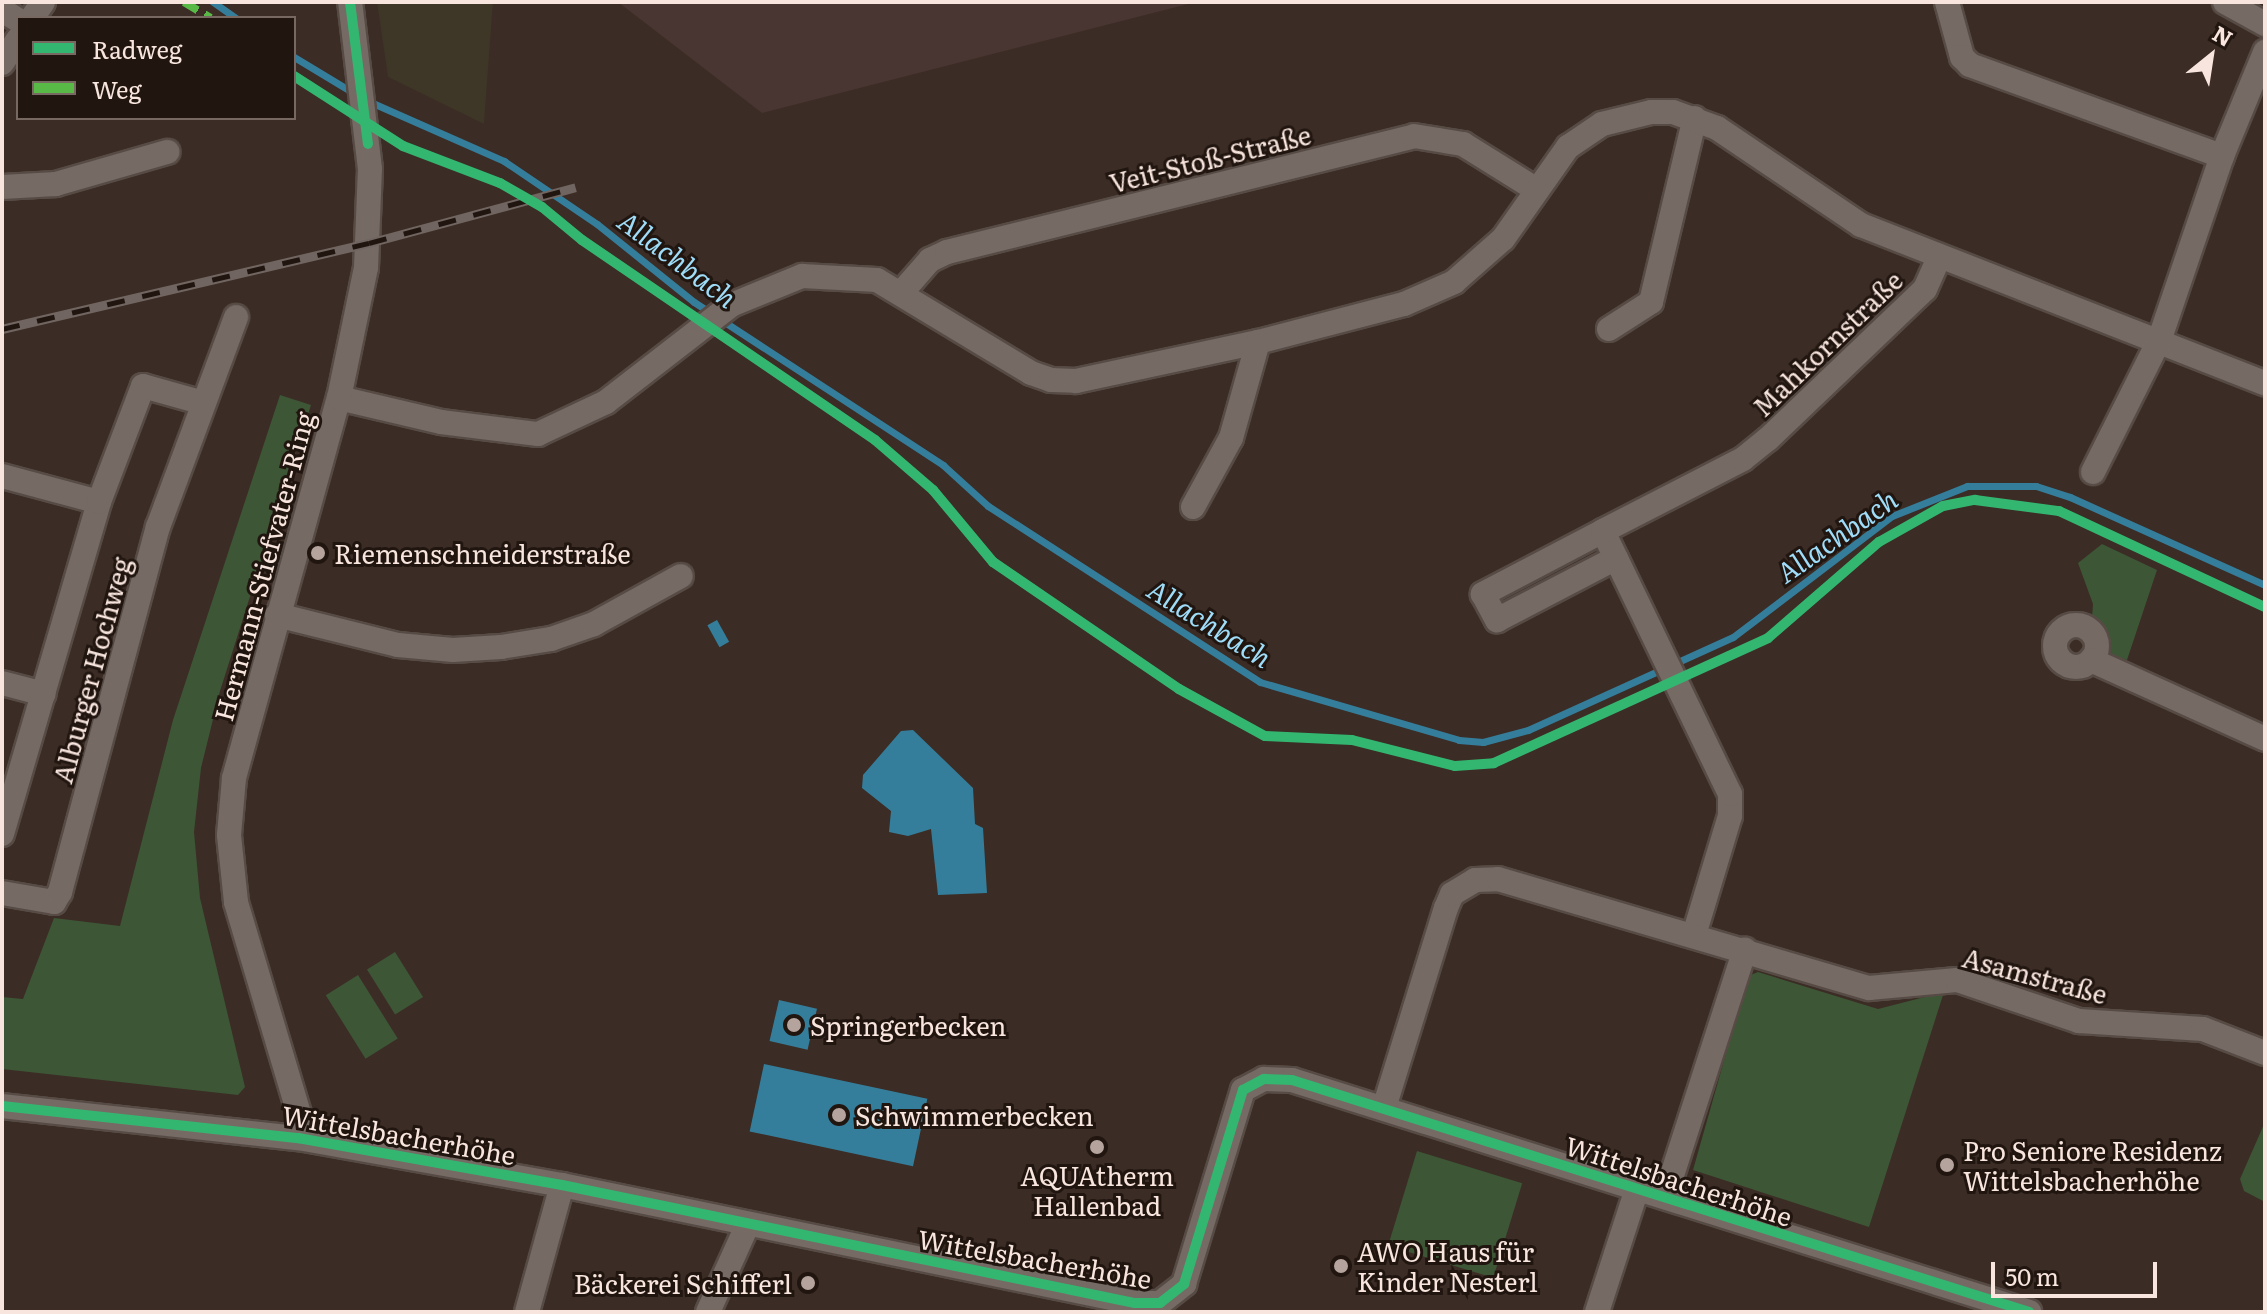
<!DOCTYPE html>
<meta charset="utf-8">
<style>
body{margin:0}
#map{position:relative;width:2267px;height:1314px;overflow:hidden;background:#3b2c25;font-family:Literata,serif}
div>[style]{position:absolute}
.commercial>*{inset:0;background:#493532}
.industrial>*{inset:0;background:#3e3626}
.green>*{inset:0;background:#3d5635;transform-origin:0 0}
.water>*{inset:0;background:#357e9b;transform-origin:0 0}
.stream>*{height:7px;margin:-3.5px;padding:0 3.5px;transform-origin:3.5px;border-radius:3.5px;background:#357e9b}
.roads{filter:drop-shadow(2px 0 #574b45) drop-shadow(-2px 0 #574b45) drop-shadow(0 2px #574b45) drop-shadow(0 -2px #574b45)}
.minor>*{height:24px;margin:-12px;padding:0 12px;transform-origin:12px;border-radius:12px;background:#766a65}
.minor>.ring{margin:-12px;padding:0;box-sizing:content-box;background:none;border:24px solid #766a65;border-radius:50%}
.rail>*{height:9px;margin-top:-4.5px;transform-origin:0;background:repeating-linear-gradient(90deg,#211510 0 18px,#706560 0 36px);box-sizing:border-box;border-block:2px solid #706560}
.quiet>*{height:8px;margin-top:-4px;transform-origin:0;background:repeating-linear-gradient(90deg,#58b947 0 16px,transparent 0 24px)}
.cycleway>*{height:10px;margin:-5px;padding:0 5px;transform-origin:5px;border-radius:5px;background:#33b770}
.dots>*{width:22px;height:22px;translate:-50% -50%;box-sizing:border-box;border:4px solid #211510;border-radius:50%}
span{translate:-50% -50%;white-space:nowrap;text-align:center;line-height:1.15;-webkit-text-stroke:6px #211510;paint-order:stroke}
.street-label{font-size:26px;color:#f7e5de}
.poi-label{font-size:26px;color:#f7e5de}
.left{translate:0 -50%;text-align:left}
.right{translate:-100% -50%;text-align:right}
.water-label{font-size:28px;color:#9edcf8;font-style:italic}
.frame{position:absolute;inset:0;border:4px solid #f7e5de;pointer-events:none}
.legend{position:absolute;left:16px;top:16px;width:280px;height:104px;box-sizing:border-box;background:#211510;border:2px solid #776862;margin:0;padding:10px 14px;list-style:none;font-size:24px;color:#f7e5de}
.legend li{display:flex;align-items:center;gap:16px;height:40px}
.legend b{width:40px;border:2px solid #776862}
.north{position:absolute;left:2171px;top:16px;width:80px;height:80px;-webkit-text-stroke:6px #211510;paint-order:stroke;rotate:30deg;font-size:22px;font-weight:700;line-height:32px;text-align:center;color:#f7e5de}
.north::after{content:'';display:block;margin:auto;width:28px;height:36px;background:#f7e5de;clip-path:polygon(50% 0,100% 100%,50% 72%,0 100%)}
.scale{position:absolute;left:1991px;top:1262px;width:166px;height:36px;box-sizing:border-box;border:4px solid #f7e5de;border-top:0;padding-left:10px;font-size:24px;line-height:28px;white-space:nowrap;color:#f7e5de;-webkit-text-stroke:6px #211510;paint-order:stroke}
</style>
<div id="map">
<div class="commercial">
<div style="clip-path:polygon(618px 2px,1196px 2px,762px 113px)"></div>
</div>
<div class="industrial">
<div style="clip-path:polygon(377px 2px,493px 2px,484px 124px,388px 77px)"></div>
</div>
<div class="green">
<div style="clip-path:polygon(280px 395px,311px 405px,220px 691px,201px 768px,194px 832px,200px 898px,245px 1087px,238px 1095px,2px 1069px,2px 997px,23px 999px,54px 918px,120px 926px,173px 720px)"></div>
<div style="clip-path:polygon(2102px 544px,2157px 570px,2127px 660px,2110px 655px,2106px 634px,2092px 618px,2093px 604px,2078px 563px)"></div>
<div style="left:395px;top:952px;width:53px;height:33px;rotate:58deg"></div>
<div style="clip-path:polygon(1758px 972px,1878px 1009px,1944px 992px,1869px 1227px,1693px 1170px,1748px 976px)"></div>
<div style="left:358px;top:975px;width:75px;height:38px;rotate:58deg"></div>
<div style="clip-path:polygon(2265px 1122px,2265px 1202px,2244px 1191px,2240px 1179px)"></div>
<div style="left:1417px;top:1151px;width:110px;height:99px;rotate:17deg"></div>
</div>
<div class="water">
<div style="left:717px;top:620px;width:25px;height:11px;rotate:61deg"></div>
<div style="clip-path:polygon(913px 730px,973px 788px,975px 824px,983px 828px,987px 893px,938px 895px,931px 829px,908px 836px,889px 832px,891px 811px,862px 788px,863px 775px,901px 731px)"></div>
<div style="left:779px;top:1000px;width:39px;height:42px;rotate:13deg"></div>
<div style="left:764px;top:1064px;width:167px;height:69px;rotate:12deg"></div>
</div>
<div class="stream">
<div style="left:213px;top:2px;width:28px;rotate:35deg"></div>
<div style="left:294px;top:57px;width:74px;rotate:31.1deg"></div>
<div style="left:368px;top:101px;width:149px;rotate:23.8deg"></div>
<div style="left:504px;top:161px;width:112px;rotate:34.1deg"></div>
<div style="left:597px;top:224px;width:124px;rotate:38.8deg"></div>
<div style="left:694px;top:302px;width:298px;rotate:33.2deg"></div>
<div style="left:943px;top:465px;width:61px;rotate:42.3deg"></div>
<div style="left:988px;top:506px;width:324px;rotate:32.9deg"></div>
<div style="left:1260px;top:682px;width:207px;rotate:16.2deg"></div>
<div style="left:1459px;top:740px;width:24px;rotate:5deg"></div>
<div style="left:1483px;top:742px;width:47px;rotate:-14.9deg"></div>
<div style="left:1528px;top:730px;width:225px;rotate:-24.4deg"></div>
<div style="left:1733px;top:637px;width:200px;rotate:-37.3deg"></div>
<div style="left:1892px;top:516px;width:81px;rotate:-21.8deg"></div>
<div style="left:1967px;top:486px;width:69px"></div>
<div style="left:2036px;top:486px;width:36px;rotate:18deg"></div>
<div style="left:2070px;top:497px;width:214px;rotate:24.3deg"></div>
</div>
<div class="roads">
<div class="minor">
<div style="left:1947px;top:2px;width:57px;rotate:74.7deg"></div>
<div style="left:1962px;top:57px;width:11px;rotate:45deg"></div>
<div style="left:1970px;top:65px;width:268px;rotate:19.9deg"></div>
<div style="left:2225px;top:2px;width:46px;rotate:28.8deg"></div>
<div style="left:2px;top:10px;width:19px;rotate:32deg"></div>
<div style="left:32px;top:18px;width:19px;rotate:-55deg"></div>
<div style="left:2px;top:63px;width:29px;rotate:-56deg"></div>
<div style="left:2px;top:187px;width:54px;rotate:-3.2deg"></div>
<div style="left:56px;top:184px;width:116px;rotate:-16.1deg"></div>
<div style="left:902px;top:292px;width:43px;rotate:-48.8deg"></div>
<div style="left:930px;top:260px;width:19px;rotate:-25deg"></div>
<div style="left:947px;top:252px;width:481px;rotate:-13.9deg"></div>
<div style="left:1414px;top:136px;width:50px;rotate:9.3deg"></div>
<div style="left:1463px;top:144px;width:87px;rotate:31.9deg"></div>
<div style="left:1609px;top:329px;width:50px;rotate:-32.7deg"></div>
<div style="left:1651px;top:302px;width:189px;rotate:-76.6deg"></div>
<div style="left:339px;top:398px;width:105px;rotate:13.2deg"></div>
<div style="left:441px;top:422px;width:98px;rotate:7.1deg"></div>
<div style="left:538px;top:434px;width:75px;rotate:-25.2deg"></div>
<div style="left:606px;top:402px;width:158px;rotate:-37.8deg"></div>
<div style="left:731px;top:305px;width:77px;rotate:-22.2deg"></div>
<div style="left:802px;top:276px;width:75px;rotate:3.1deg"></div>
<div style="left:877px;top:280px;width:180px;rotate:31.1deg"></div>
<div style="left:1031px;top:373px;width:21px;rotate:19deg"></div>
<div style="left:1051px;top:380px;width:25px;rotate:2deg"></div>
<div style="left:1076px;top:381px;width:186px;rotate:-12.1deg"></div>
<div style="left:1258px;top:342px;width:151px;rotate:-14.6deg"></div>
<div style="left:1404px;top:304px;width:55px;rotate:-23.7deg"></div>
<div style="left:1454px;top:282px;width:65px;rotate:-41.3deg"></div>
<div style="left:1503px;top:239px;width:113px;rotate:-54.8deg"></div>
<div style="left:1568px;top:147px;width:41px;rotate:-34.1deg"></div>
<div style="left:1602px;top:124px;width:50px;rotate:-13.8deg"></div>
<div style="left:1651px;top:112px;width:22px"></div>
<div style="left:1673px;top:112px;width:47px;rotate:20deg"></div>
<div style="left:1717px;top:128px;width:174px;rotate:34deg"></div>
<div style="left:1861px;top:225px;width:434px;rotate:21.4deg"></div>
<div style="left:2093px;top:472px;width:147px;rotate:-63.3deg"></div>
<div style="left:2159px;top:341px;width:195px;rotate:-71.2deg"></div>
<div style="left:2222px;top:156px;width:113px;rotate:-67.5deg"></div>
<div style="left:2px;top:476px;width:100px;rotate:15deg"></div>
<div style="left:1193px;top:507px;width:79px;rotate:-61.2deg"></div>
<div style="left:1231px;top:438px;width:100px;rotate:-74.3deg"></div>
<div style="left:1603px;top:531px;width:136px;rotate:152.3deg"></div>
<div style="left:1483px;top:594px;width:30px;rotate:62deg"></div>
<div style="left:1497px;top:620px;width:134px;rotate:-27.5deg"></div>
<div style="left:277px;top:615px;width:125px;rotate:13.9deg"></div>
<div style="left:398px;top:645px;width:55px;rotate:5.2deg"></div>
<div style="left:453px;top:650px;width:48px;rotate:-3.6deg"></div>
<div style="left:501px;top:647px;width:51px;rotate:-9.1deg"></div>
<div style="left:551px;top:639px;width:46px;rotate:-19.2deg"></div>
<div style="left:594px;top:624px;width:99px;rotate:-28.9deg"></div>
<div class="ring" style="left:2055px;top:625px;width:18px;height:18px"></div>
<div style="left:2091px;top:660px;width:191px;rotate:24.4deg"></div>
<div style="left:2px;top:683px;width:43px;rotate:14.7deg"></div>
<div style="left:2px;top:834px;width:346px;rotate:-73.7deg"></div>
<div style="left:99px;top:502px;width:124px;rotate:-69.2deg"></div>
<div style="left:143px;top:386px;width:63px;rotate:15.6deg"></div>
<div style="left:2px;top:893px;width:53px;rotate:9.8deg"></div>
<div style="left:54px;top:902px;width:12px;rotate:-59deg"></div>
<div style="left:60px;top:892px;width:378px;rotate:-75deg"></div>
<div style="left:158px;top:527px;width:224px;rotate:-69.6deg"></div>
<div style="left:1694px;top:935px;width:124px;rotate:-73.2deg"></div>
<div style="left:1730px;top:816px;width:22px;rotate:-90deg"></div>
<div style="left:1730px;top:794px;width:292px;rotate:-115.8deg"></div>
<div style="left:1603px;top:531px;width:157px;rotate:-27.2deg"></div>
<div style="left:1743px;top:459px;width:32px;rotate:-39deg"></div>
<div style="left:1768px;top:439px;width:217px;rotate:-43.7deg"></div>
<div style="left:1925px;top:289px;width:35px;rotate:-66deg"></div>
<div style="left:2px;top:1106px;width:298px;rotate:6.2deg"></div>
<div style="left:298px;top:1138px;width:268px;rotate:10.1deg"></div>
<div style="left:562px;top:1185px;width:585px;rotate:11.64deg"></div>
<div style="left:1135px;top:1303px;width:25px"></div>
<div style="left:1160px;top:1303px;width:31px;rotate:-38deg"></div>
<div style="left:1184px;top:1284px;width:203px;rotate:-73.1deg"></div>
<div style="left:1243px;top:1090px;width:24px;rotate:-28deg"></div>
<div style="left:1264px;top:1079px;width:28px;rotate:2deg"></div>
<div style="left:1292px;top:1080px;width:773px;rotate:17.47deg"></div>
<div style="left:1384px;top:1108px;width:209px;rotate:-72.8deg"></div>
<div style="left:1446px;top:908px;width:15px;rotate:-67deg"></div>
<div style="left:1452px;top:894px;width:27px;rotate:-31deg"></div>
<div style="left:1475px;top:880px;width:23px;rotate:-2deg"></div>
<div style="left:1498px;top:879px;width:387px;rotate:16.4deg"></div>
<div style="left:1869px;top:988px;width:88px;rotate:-5.2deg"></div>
<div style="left:1957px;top:980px;width:129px;rotate:18.6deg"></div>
<div style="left:2079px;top:1021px;width:124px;rotate:3.7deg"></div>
<div style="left:2203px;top:1029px;width:66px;rotate:21.2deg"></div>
<div style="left:298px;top:1138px;width:21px;rotate:-85deg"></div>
<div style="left:300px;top:1117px;width:224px;rotate:-106.6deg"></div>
<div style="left:236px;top:902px;width:67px;rotate:-96deg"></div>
<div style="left:229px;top:835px;width:57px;rotate:-85deg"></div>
<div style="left:234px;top:778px;width:394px;rotate:-74.6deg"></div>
<div style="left:339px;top:398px;width:133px;rotate:-78.3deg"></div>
<div style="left:366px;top:268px;width:99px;rotate:-87.7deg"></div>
<div style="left:370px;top:169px;width:168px;rotate:-96.8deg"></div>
<div style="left:1665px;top:1197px;width:260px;rotate:-72.1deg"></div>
<div style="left:527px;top:1312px;width:132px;rotate:-74.6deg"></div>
<div style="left:708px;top:1312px;width:97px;rotate:-65.6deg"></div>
<div style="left:1597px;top:1312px;width:129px;rotate:-72deg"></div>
</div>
</div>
<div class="rail">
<div style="left:2px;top:329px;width:377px;rotate:-13.2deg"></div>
<div style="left:369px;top:243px;width:214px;rotate:-15.1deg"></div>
</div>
<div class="quiet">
<div style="left:184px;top:2px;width:31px;rotate:31deg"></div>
</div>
<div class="cycleway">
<div style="left:350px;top:2px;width:143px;rotate:82.8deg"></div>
<div style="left:294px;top:76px;width:130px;rotate:32.7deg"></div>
<div style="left:403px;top:146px;width:104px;rotate:20.9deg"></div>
<div style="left:500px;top:183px;width:48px;rotate:29.7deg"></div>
<div style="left:542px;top:207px;width:52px;rotate:39.5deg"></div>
<div style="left:582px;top:240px;width:355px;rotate:34.3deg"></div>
<div style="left:875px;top:440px;width:77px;rotate:40.8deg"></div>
<div style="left:933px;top:490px;width:94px;rotate:50.2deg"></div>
<div style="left:993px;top:562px;width:225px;rotate:34.3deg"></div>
<div style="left:1179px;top:689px;width:98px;rotate:28.7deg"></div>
<div style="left:1265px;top:736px;width:87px;rotate:2.6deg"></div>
<div style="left:1352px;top:740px;width:106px;rotate:14.2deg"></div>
<div style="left:1455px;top:766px;width:39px;rotate:-4deg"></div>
<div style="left:1494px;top:763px;width:301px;rotate:-24.5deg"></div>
<div style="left:1768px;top:638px;width:147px;rotate:-40.9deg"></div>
<div style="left:1879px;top:542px;width:73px;rotate:-29.4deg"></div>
<div style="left:1943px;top:506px;width:33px;rotate:-11deg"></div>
<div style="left:1975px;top:500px;width:85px;rotate:7.5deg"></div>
<div style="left:2059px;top:511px;width:227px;rotate:25deg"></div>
<div style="left:2px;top:1106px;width:298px;rotate:6.2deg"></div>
<div style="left:298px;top:1138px;width:268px;rotate:10.1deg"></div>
<div style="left:562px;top:1185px;width:585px;rotate:11.64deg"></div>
<div style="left:1135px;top:1303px;width:25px"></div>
<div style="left:1160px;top:1303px;width:31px;rotate:-38deg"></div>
<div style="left:1184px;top:1284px;width:203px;rotate:-73.1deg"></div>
<div style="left:1243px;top:1090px;width:24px;rotate:-28deg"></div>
<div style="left:1264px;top:1079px;width:28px;rotate:2deg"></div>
<div style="left:1292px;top:1080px;width:773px;rotate:17.47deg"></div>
</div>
<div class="dots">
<div style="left:318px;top:553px;background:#b5a49d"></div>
<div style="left:794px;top:1025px;background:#b5a49d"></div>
<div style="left:839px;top:1115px;background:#b5a49d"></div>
<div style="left:1097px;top:1147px;background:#b5a49d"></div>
<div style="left:1947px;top:1165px;background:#b5a49d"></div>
<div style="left:1341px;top:1266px;background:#b5a49d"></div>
<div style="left:808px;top:1283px;background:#b5a49d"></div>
</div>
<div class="street-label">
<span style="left:1210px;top:158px;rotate:-14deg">Veit-Stoß-Straße</span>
<span style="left:1827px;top:343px;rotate:-44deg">Mahkornstraße</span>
<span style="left:263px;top:566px;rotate:-75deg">Hermann-Stiefvater-Ring</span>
<span style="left:91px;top:670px;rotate:-75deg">Alburger Hochweg</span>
<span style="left:2035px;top:975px;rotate:15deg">Asamstraße</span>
<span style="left:399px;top:1134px;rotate:10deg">Wittelsbacherhöhe</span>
<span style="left:1679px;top:1180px;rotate:18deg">Wittelsbacherhöhe</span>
<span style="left:1035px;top:1258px;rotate:10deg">Wittelsbacherhöhe</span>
</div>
<div class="poi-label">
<span class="left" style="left:334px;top:553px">Riemenschneiderstraße</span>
<span class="left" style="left:810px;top:1025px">Springerbecken</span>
<span class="left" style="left:855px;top:1115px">Schwimmerbecken</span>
<span class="left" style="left:1963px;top:1165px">Pro Seniore Residenz<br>Wittelsbacherhöhe</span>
<span style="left:1097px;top:1190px">AQUAtherm<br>Hallenbad</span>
<span class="left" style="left:1357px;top:1266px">AWO Haus für<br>Kinder Nesterl</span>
<span class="right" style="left:792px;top:1283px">Bäckerei Schifferl</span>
</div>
<div class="water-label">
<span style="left:678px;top:258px;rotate:37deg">Allachbach</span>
<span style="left:1836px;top:535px;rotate:-35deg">Allachbach</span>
<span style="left:1210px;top:622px;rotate:32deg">Allachbach</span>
</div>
<div class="frame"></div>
<ul class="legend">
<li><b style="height:10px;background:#33b770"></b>Radweg</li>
<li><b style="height:10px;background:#58b947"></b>Weg</li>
</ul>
<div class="north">N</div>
<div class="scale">50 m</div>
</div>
